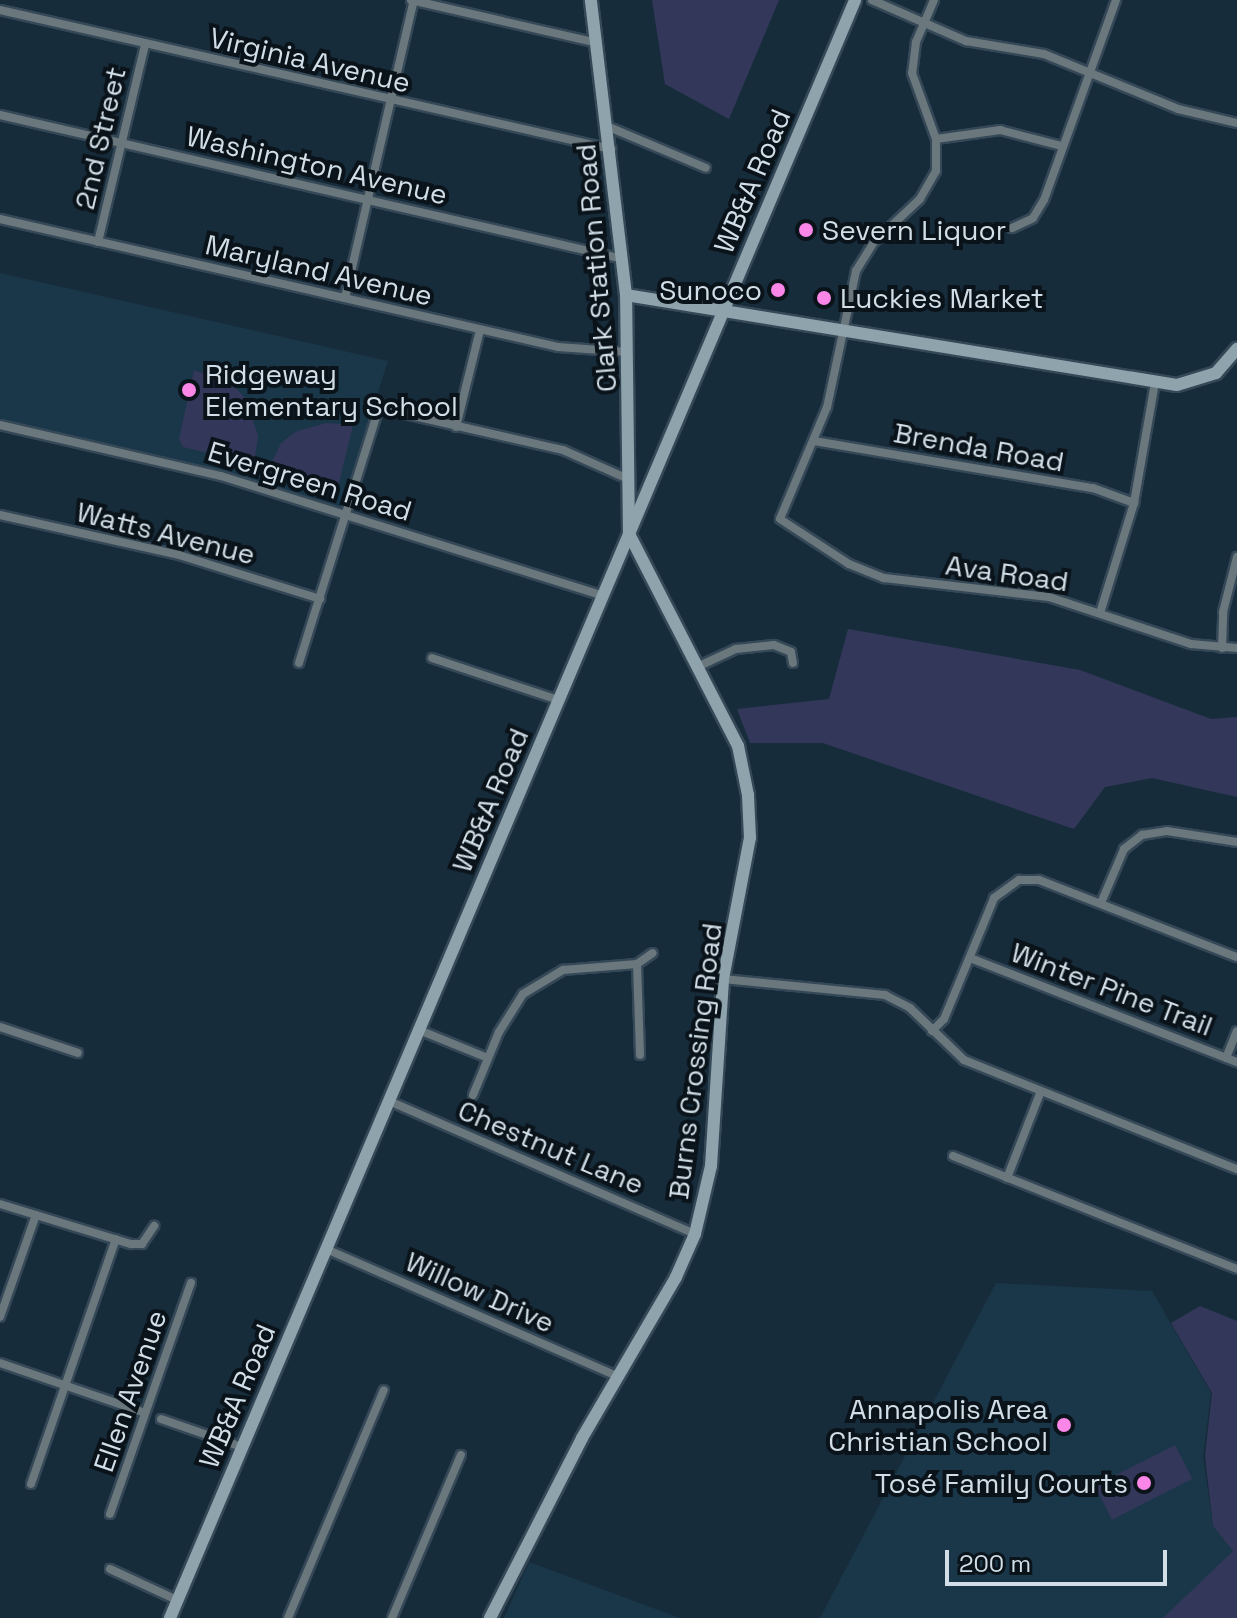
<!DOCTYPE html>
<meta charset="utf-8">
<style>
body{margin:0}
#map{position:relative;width:1237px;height:1618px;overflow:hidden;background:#172c3b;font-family:"Space Grotesk",sans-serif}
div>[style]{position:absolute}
.built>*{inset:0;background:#1a3649}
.green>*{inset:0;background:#33385b;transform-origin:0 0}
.roads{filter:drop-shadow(2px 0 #354857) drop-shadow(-2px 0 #354857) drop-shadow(0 2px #354857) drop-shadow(0 -2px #354857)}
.street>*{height:8px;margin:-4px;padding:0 4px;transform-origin:4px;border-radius:4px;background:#6a777c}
.secondary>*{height:12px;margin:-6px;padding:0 6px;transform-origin:6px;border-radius:6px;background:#8ea3ab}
.dots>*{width:22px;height:22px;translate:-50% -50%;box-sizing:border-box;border:4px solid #0a131a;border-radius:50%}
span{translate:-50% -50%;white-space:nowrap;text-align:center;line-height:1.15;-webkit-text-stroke:8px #0a131a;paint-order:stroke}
.street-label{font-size:28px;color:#d1dee7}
.poi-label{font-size:28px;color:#d1dee7}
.left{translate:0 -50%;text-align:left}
.right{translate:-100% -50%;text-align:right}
.scale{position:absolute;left:945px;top:1550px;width:222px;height:36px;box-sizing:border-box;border:4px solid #d1dee7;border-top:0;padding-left:10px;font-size:24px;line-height:28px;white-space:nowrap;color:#d1dee7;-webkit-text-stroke:6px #0a131a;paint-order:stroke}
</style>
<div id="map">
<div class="built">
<div style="clip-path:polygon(0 273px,388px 361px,341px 507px,228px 472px,0 419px)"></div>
<div style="clip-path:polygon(996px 1283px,1152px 1291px,1211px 1393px,1203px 1457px,1213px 1526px,1233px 1551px,1167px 1618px,820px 1618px)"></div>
<div style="clip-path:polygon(529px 1562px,680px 1618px,504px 1618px)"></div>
</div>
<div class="green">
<div style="clip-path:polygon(652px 0,779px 0,729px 119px,665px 84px)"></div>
<div style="clip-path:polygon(194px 370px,231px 383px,246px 399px,258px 436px,254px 464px,183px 447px,179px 439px)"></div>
<div style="clip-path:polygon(326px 423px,353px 425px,338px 487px,329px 490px,269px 468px,281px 443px,295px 432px)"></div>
<div style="clip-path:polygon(848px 629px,1080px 670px,1211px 719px,1237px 717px,1237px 797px,1152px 778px,1105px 787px,1074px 829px,823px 743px,750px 743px,737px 709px,829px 699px)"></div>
<div style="clip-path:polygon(1200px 1306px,1237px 1321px,1237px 1618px,1163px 1618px,1233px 1551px,1213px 1526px,1205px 1456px,1212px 1393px,1171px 1323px)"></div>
<div style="left:1175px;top:1445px;width:38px;height:90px;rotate:63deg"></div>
</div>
<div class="roads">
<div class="street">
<div style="left:411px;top:0;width:191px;rotate:13deg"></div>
<div style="left:872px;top:0;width:103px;rotate:23.6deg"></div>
<div style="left:966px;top:41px;width:79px;rotate:9.5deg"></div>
<div style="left:1044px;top:54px;width:145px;rotate:22.3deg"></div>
<div style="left:1178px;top:109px;width:61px;rotate:13.3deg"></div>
<div style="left:934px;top:0;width:46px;rotate:113.2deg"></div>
<div style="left:916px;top:42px;width:31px;rotate:97deg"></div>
<div style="left:912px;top:73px;width:70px;rotate:70deg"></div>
<div style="left:936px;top:139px;width:32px;rotate:90deg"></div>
<div style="left:936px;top:171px;width:32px;rotate:120deg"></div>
<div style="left:920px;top:199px;width:63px;rotate:136.9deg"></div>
<div style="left:874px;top:242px;width:34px;rotate:122deg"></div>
<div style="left:856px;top:271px;width:139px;rotate:102deg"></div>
<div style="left:827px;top:407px;width:121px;rotate:112.8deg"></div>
<div style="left:780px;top:519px;width:82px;rotate:33.1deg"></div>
<div style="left:849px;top:564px;width:38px;rotate:22deg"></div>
<div style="left:884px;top:578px;width:166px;rotate:6.6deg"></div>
<div style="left:1049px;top:597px;width:150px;rotate:18.3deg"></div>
<div style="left:1191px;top:644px;width:46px;rotate:5deg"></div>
<div style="left:0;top:10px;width:627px;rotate:12.82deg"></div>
<div style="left:0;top:115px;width:639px;rotate:13.01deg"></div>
<div style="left:609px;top:127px;width:105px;rotate:22.9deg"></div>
<div style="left:936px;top:139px;width:65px;rotate:-8deg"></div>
<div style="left:1000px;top:130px;width:64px;rotate:14.5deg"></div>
<div style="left:0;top:219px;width:572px;rotate:12.92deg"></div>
<div style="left:558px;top:347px;width:70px;rotate:4.1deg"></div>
<div style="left:1012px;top:228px;width:23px;rotate:-25deg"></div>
<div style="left:1033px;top:218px;width:21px;rotate:-59deg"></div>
<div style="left:1044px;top:200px;width:213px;rotate:-70.2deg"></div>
<div style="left:98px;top:242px;width:204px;rotate:-76.6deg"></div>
<div style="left:345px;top:298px;width:306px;rotate:-77deg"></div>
<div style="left:0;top:425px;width:227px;rotate:13deg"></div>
<div style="left:221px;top:476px;width:400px;rotate:17.4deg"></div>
<div style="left:456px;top:427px;width:100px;rotate:-76.1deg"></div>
<div style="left:814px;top:441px;width:283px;rotate:9.6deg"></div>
<div style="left:1093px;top:488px;width:44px;rotate:20.1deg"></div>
<div style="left:0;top:515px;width:183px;rotate:12.6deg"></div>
<div style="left:179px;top:555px;width:148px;rotate:17.3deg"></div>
<div style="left:1100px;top:613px;width:115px;rotate:-72.8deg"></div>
<div style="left:1134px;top:503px;width:122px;rotate:-80.1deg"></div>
<div style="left:1222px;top:648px;width:36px;rotate:-88deg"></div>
<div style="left:1223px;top:612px;width:57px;rotate:-75.7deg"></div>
<div style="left:432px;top:658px;width:133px;rotate:18.4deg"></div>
<div style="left:299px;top:663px;width:267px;rotate:-72.6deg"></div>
<div style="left:379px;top:408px;width:189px;rotate:12.9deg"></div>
<div style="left:563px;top:450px;width:71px;rotate:24deg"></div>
<div style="left:697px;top:667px;width:43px;rotate:-24.8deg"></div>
<div style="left:736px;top:649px;width:38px;rotate:-6deg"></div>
<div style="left:774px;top:645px;width:18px;rotate:22deg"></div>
<div style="left:791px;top:652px;width:11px;rotate:80deg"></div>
<div style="left:1101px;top:903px;width:59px;rotate:-66.9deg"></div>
<div style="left:1124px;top:849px;width:23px;rotate:-38deg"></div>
<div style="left:1142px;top:835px;width:25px;rotate:-9deg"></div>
<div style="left:1167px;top:831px;width:71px;rotate:8.9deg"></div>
<div style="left:970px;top:958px;width:287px;rotate:21.3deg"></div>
<div style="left:637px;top:964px;width:91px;rotate:88.1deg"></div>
<div style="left:723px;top:979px;width:163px;rotate:5.6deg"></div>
<div style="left:885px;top:995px;width:28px;rotate:27deg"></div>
<div style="left:910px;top:1008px;width:75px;rotate:43.9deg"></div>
<div style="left:964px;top:1060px;width:294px;rotate:21.8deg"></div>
<div style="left:0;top:1027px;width:82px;rotate:18.4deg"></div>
<div style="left:419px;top:1030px;width:74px;rotate:22.1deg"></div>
<div style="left:932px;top:1031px;width:17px;rotate:-45deg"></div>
<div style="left:944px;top:1019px;width:131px;rotate:-67.5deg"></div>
<div style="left:994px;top:898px;width:31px;rotate:-36deg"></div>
<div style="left:1019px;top:880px;width:20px"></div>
<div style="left:1039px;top:880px;width:212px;rotate:21.3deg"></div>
<div style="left:1226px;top:1058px;width:29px;rotate:-68deg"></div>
<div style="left:473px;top:1095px;width:68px;rotate:-67.6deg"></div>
<div style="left:499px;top:1032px;width:45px;rotate:-57.7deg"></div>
<div style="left:523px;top:994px;width:47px;rotate:-31deg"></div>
<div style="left:563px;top:970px;width:74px;rotate:-4.6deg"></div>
<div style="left:637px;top:964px;width:19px;rotate:-35deg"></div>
<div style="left:389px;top:1101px;width:334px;rotate:23.5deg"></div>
<div style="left:953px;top:1156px;width:306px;rotate:21.7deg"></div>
<div style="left:1007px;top:1178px;width:93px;rotate:-68.7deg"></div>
<div style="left:0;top:1204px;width:137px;rotate:17deg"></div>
<div style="left:131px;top:1244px;width:11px"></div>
<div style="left:142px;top:1244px;width:22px;rotate:-56deg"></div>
<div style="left:326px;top:1249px;width:318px;rotate:23.6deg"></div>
<div style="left:0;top:1317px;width:108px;rotate:-70.6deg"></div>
<div style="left:0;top:1363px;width:153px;rotate:19deg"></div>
<div style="left:161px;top:1419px;width:86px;rotate:19.1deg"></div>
<div style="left:31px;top:1484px;width:259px;rotate:-70.9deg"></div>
<div style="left:110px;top:1514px;width:245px;rotate:-70.7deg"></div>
<div style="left:110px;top:1569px;width:74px;rotate:24.8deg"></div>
<div style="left:288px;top:1618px;width:247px;rotate:-67.2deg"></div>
<div style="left:392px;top:1618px;width:177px;rotate:-67.1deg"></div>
</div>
<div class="secondary">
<div style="left:626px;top:295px;width:558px;rotate:9.28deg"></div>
<div style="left:1177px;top:385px;width:41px;rotate:-17.1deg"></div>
<div style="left:1216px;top:373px;width:32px;rotate:-49deg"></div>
<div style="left:170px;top:1618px;width:1757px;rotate:-67.05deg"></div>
<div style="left:490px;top:1618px;width:202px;rotate:-62.9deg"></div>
<div style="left:582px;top:1438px;width:186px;rotate:-59.7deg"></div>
<div style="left:676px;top:1277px;width:47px;rotate:-66.2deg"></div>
<div style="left:695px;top:1234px;width:70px;rotate:-76.8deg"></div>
<div style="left:711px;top:1166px;width:187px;rotate:-86.3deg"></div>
<div style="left:723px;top:979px;width:144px;rotate:-79.2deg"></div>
<div style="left:750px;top:838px;width:43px;rotate:-92.7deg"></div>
<div style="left:748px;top:795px;width:50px;rotate:-101.5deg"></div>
<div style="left:738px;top:746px;width:238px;rotate:-117.2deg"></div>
<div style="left:629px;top:534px;width:239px;rotate:-90.7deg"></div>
<div style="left:626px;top:295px;width:297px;rotate:-96.8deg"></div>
</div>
</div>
<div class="dots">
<div style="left:806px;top:230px;background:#fa87e7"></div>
<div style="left:778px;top:290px;background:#fa87e7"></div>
<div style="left:824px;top:298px;background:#fa87e7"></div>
<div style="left:189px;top:390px;background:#fa87e7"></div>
<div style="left:1064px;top:1425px;background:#fa87e7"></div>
<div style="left:1144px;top:1483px;background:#fa87e7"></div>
</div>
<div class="street-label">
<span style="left:310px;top:60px;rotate:13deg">Virginia Avenue</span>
<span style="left:100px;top:138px;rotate:-77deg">2nd Street</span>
<span style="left:317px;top:165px;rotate:13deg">Washington Avenue</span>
<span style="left:752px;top:181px;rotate:-67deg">WB&amp;A Road</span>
<span style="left:596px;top:268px;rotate:-95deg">Clark Station Road</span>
<span style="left:319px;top:270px;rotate:13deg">Maryland Avenue</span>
<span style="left:979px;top:447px;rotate:10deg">Brenda Road</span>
<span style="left:310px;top:481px;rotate:17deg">Evergreen Road</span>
<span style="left:166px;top:533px;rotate:14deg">Watts Avenue</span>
<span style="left:1007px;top:573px;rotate:8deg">Ava Road</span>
<span style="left:490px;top:800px;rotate:-67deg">WB&amp;A Road</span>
<span style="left:1112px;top:989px;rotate:21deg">Winter Pine Trail</span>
<span style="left:695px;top:1061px;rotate:-83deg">Burns Crossing Road</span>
<span style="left:551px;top:1147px;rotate:23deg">Chestnut Lane</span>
<span style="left:480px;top:1292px;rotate:24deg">Willow Drive</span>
<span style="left:130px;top:1391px;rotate:-71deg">Ellen Avenue</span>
<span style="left:237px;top:1396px;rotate:-67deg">WB&amp;A Road</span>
</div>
<div class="poi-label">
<span class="left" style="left:822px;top:230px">Severn Liquor</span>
<span class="right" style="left:762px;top:290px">Sunoco</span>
<span class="left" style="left:840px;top:298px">Luckies Market</span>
<span class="left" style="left:205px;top:390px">Ridgeway<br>Elementary School</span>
<span class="right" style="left:1048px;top:1425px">Annapolis Area<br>Christian School</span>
<span class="right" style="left:1128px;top:1483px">Tosé Family Courts</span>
</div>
<div class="scale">200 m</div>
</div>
